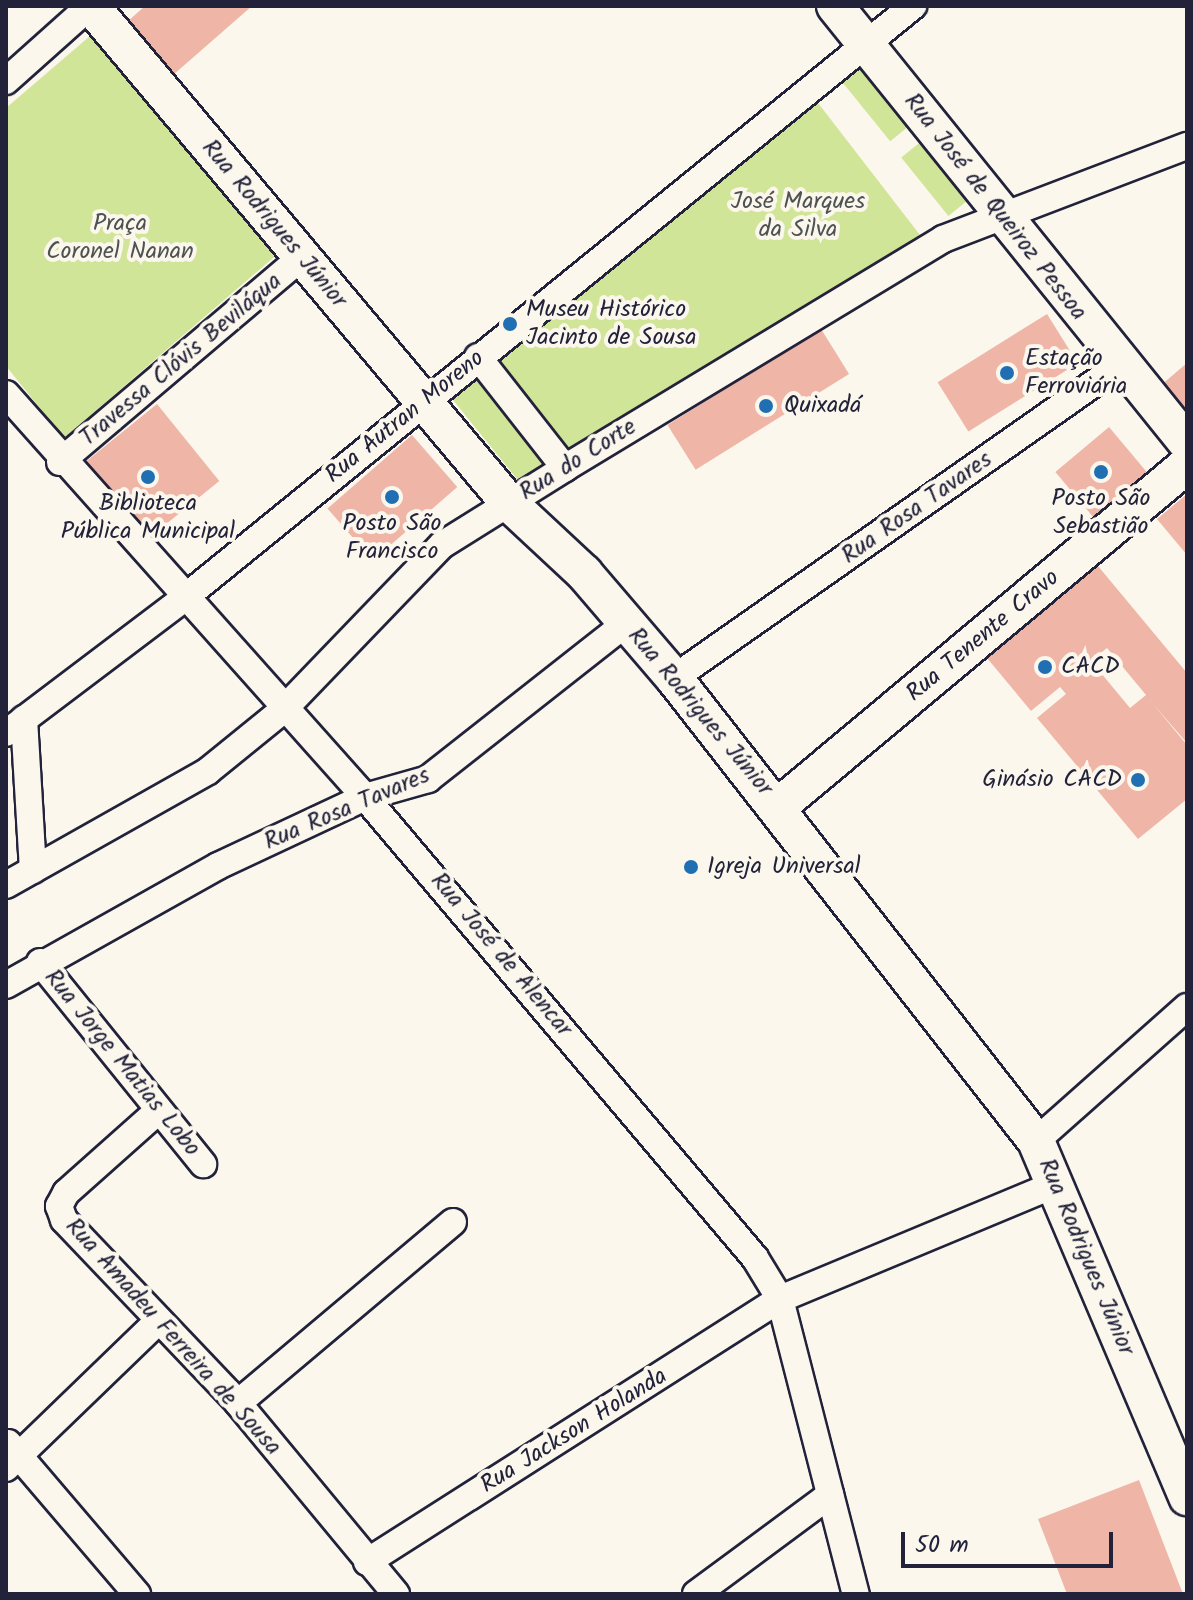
<!DOCTYPE html>
<meta charset="utf-8">
<style>
body{margin:0}
#map{position:relative;width:1193px;height:1600px;overflow:hidden;background:#fbf7ec;font-family:Kalam,sans-serif}
div>[style]{position:absolute}
.green>*{inset:0;background:#d1e599;transform-origin:0 0}
.building>*{inset:0;background:#efb6a8;transform-origin:0 0}
.roads{filter:drop-shadow(2px 0 #22223b) drop-shadow(-2px 0 #22223b) drop-shadow(0 2px #22223b) drop-shadow(0 -2px #22223b)}
.street>*{height:26px;margin:-13px;padding:0 13px;transform-origin:13px;border-radius:13px;background:#fbf7ec}
.secondary>*{height:36px;margin:-18px;padding:0 18px;transform-origin:18px;border-radius:18px;background:#fbf7ec}
.dots>*{width:22px;height:22px;translate:-50% -50%;box-sizing:border-box;border:4px solid #fbf7ec;border-radius:50%}
span{translate:-50% -50%;white-space:nowrap;text-align:center;line-height:1.15;-webkit-text-stroke:8px #fbf7ec;paint-order:stroke}
.park-label{font-size:24px;color:#4e5352}
.street-label{font-size:24px;color:#22223b}
.poi-label{font-size:24px;color:#22223b}
.left{translate:0 -50%;text-align:left}
.right{translate:-100% -50%;text-align:right}
.frame{position:absolute;inset:0;border:8px solid #22223b;pointer-events:none}
.scale{position:absolute;left:901px;top:1532px;width:212px;height:36px;box-sizing:border-box;border:4px solid #22223b;border-top:0;padding-left:10px;font-size:24px;line-height:28px;white-space:nowrap;color:#22223b;-webkit-text-stroke:6px #fbf7ec;paint-order:stroke}
</style>
<div id="map">
<div class="green">
<div style="clip-path:polygon(97px 30px,281px 251px,64px 438px,6px 366px,6px 108px)"></div>
<div style="left:864px;top:66px;width:75px;height:27px;rotate:51deg"></div>
<div style="clip-path:polygon(815px 99px,920px 235px,570px 455px,494px 357px)"></div>
<div style="left:923px;top:140px;width:75px;height:28px;rotate:51deg"></div>
<div style="left:474px;top:375px;width:117px;height:32px;rotate:51deg"></div>
</div>
<div class="building">
<div style="clip-path:polygon(145px 6px,252px 6px,165px 82px,119px 29px)"></div>
<div style="left:1047px;top:314px;width:58px;height:129px;rotate:58deg"></div>
<div style="left:821px;top:329px;width:53px;height:181px;rotate:58deg"></div>
<div style="clip-path:polygon(1187px 363px,1187px 418px,1160px 386px)"></div>
<div style="left:157px;top:404px;width:99px;height:106px;rotate:51deg"></div>
<div style="left:1109px;top:427px;width:60px;height:70px;rotate:50deg"></div>
<div style="left:412px;top:435px;width:69px;height:112px;rotate:49deg"></div>
<div style="clip-path:polygon(1187px 494px,1187px 555px,1157px 519px)"></div>
<div style="clip-path:polygon(evenodd,1098px 566px,1187px 673px,1187px 743px,1153px 704px,1187px 745px,1187px 799px,1138px 839px,1037px 718px,1066px 694px,1060px 687px,1031px 711px,987px 658px,1098px 566px,1107px 648px,1146px 695px,1130px 708px,1091px 661px,1107px 648px)"></div>
<div style="clip-path:polygon(1139px 1480px,1183px 1594px,1067px 1594px,1038px 1519px)"></div>
</div>
<div class="roads">
<div class="street">
<div style="left:6px;top:81px;width:113px;rotate:-41.8deg"></div>
<div style="left:478px;top:357px;width:141px;rotate:51.9deg"></div>
<div style="left:6px;top:394px;width:540px;rotate:48.3deg"></div>
<div style="left:365px;top:797px;width:604px;rotate:49.77deg"></div>
<div style="left:755px;top:1258px;width:48px;rotate:58.6deg"></div>
<div style="left:780px;top:1299px;width:305px;rotate:75.6deg"></div>
<div style="left:60px;top:462px;width:317px;rotate:-40.3deg"></div>
<div style="left:674px;top:678px;width:545px;rotate:-35.06deg"></div>
<div style="left:24px;top:719px;width:151px;rotate:86.6deg"></div>
<div style="left:6px;top:733px;width:222px;rotate:-37.1deg"></div>
<div style="left:183px;top:599px;width:941px;rotate:-39.09deg"></div>
<div style="left:6px;top:885px;width:232px;rotate:-29.4deg"></div>
<div style="left:208px;top:771px;width:97px;rotate:-39.1deg"></div>
<div style="left:283px;top:710px;width:229px;rotate:-46.1deg"></div>
<div style="left:442px;top:545px;width:145px;rotate:-32deg"></div>
<div style="left:565px;top:468px;width:442px;rotate:-31.2deg"></div>
<div style="left:943px;top:239px;width:261px;rotate:-20.9deg"></div>
<div style="left:40px;top:962px;width:260px;rotate:51.1deg"></div>
<div style="left:6px;top:985px;width:243px;rotate:-29.3deg"></div>
<div style="left:218px;top:866px;width:162px;rotate:-25.1deg"></div>
<div style="left:365px;top:797px;width:66px;rotate:-15.9deg"></div>
<div style="left:428px;top:779px;width:251px;rotate:-38.2deg"></div>
<div style="left:158px;top:1111px;width:123px;rotate:138.3deg"></div>
<div style="left:66px;top:1193px;width:15px;rotate:118deg"></div>
<div style="left:59px;top:1206px;width:15px;rotate:70deg"></div>
<div style="left:64px;top:1220px;width:253px;rotate:46.4deg"></div>
<div style="left:238px;top:1403px;width:248px;rotate:50.4deg"></div>
<div style="left:1036px;top:1141px;width:202px;rotate:-41.6deg"></div>
<div style="left:238px;top:1403px;width:281px;rotate:-40.1deg"></div>
<div style="left:8px;top:1443px;width:199px;rotate:49.5deg"></div>
<div style="left:6px;top:1468px;width:211px;rotate:-44deg"></div>
<div style="left:367px;top:1562px;width:490px;rotate:-32.5deg"></div>
<div style="left:780px;top:1299px;width:301px;rotate:-22.6deg"></div>
<div style="left:696px;top:1594px;width:167px;rotate:-36.5deg"></div>
</div>
<div class="secondary">
<div style="left:91px;top:6px;width:649px;rotate:49.93deg"></div>
<div style="left:509px;top:503px;width:103px;rotate:43deg"></div>
<div style="left:584px;top:573px;width:138px;rotate:49.4deg"></div>
<div style="left:674px;top:678px;width:588px;rotate:51.98deg"></div>
<div style="left:1036px;top:1141px;width:387px;rotate:67deg"></div>
<div style="left:835px;top:6px;width:561px;rotate:51.15deg"></div>
<div style="left:779px;top:806px;width:532px;rotate:-39.89deg"></div>
</div>
</div>
<div class="dots">
<div style="left:510px;top:324px;background:#1f6fb2"></div>
<div style="left:1007px;top:373px;background:#1f6fb2"></div>
<div style="left:766px;top:406px;background:#1f6fb2"></div>
<div style="left:1101px;top:472px;background:#1f6fb2"></div>
<div style="left:148px;top:477px;background:#1f6fb2"></div>
<div style="left:392px;top:497px;background:#1f6fb2"></div>
<div style="left:1045px;top:667px;background:#1f6fb2"></div>
<div style="left:1138px;top:780px;background:#1f6fb2"></div>
<div style="left:691px;top:867px;background:#1f6fb2"></div>
</div>
<div class="park-label">
<span style="left:798px;top:216px">José Marques<br>da Silva</span>
<span style="left:120px;top:238px">Praça<br>Coronel Nanan</span>
</div>
<div class="street-label">
<span style="left:995px;top:207px;rotate:52deg">Rua José de Queiroz Pessoa</span>
<span style="left:274px;top:224px;rotate:50deg">Rua Rodrigues Júnior</span>
<span style="left:181px;top:360px;rotate:-40deg">Travessa Clóvis Beviláqua</span>
<span style="left:405px;top:417px;rotate:-39deg">Rua Autran Moreno</span>
<span style="left:578px;top:460px;rotate:-32deg">Rua do Corte</span>
<span style="left:917px;top:508px;rotate:-35deg">Rua Rosa Tavares</span>
<span style="left:983px;top:636px;rotate:-40deg">Rua Tenente Cravo</span>
<span style="left:700px;top:712px;rotate:50deg">Rua Rodrigues Júnior</span>
<span style="left:347px;top:809px;rotate:-23deg">Rua Rosa Tavares</span>
<span style="left:501px;top:955px;rotate:50deg">Rua José de Alencar</span>
<span style="left:122px;top:1063px;rotate:51deg">Rua Jorge Matias Lobo</span>
<span style="left:1086px;top:1257px;rotate:67deg">Rua Rodrigues Júnior</span>
<span style="left:173px;top:1337px;rotate:48deg">Rua Amadeu Ferreira de Sousa</span>
<span style="left:574px;top:1431px;rotate:-32deg">Rua Jackson Holanda</span>
</div>
<div class="poi-label">
<span class="left" style="left:526px;top:324px">Museu Histórico<br>Jacinto de Sousa</span>
<span class="left" style="left:1025px;top:373px">Estação<br>Ferroviária</span>
<span class="left" style="left:784px;top:406px">Quixadá</span>
<span style="left:1101px;top:513px">Posto São<br>Sebastião</span>
<span style="left:148px;top:518px">Biblioteca<br>Pública Municipal</span>
<span style="left:392px;top:538px">Posto São<br>Francisco</span>
<span class="left" style="left:1061px;top:667px">CACD</span>
<span class="right" style="left:1122px;top:780px">Ginásio CACD</span>
<span class="left" style="left:707px;top:867px">Igreja Universal</span>
</div>
<div class="frame"></div>
<div class="scale">50 m</div>
</div>
